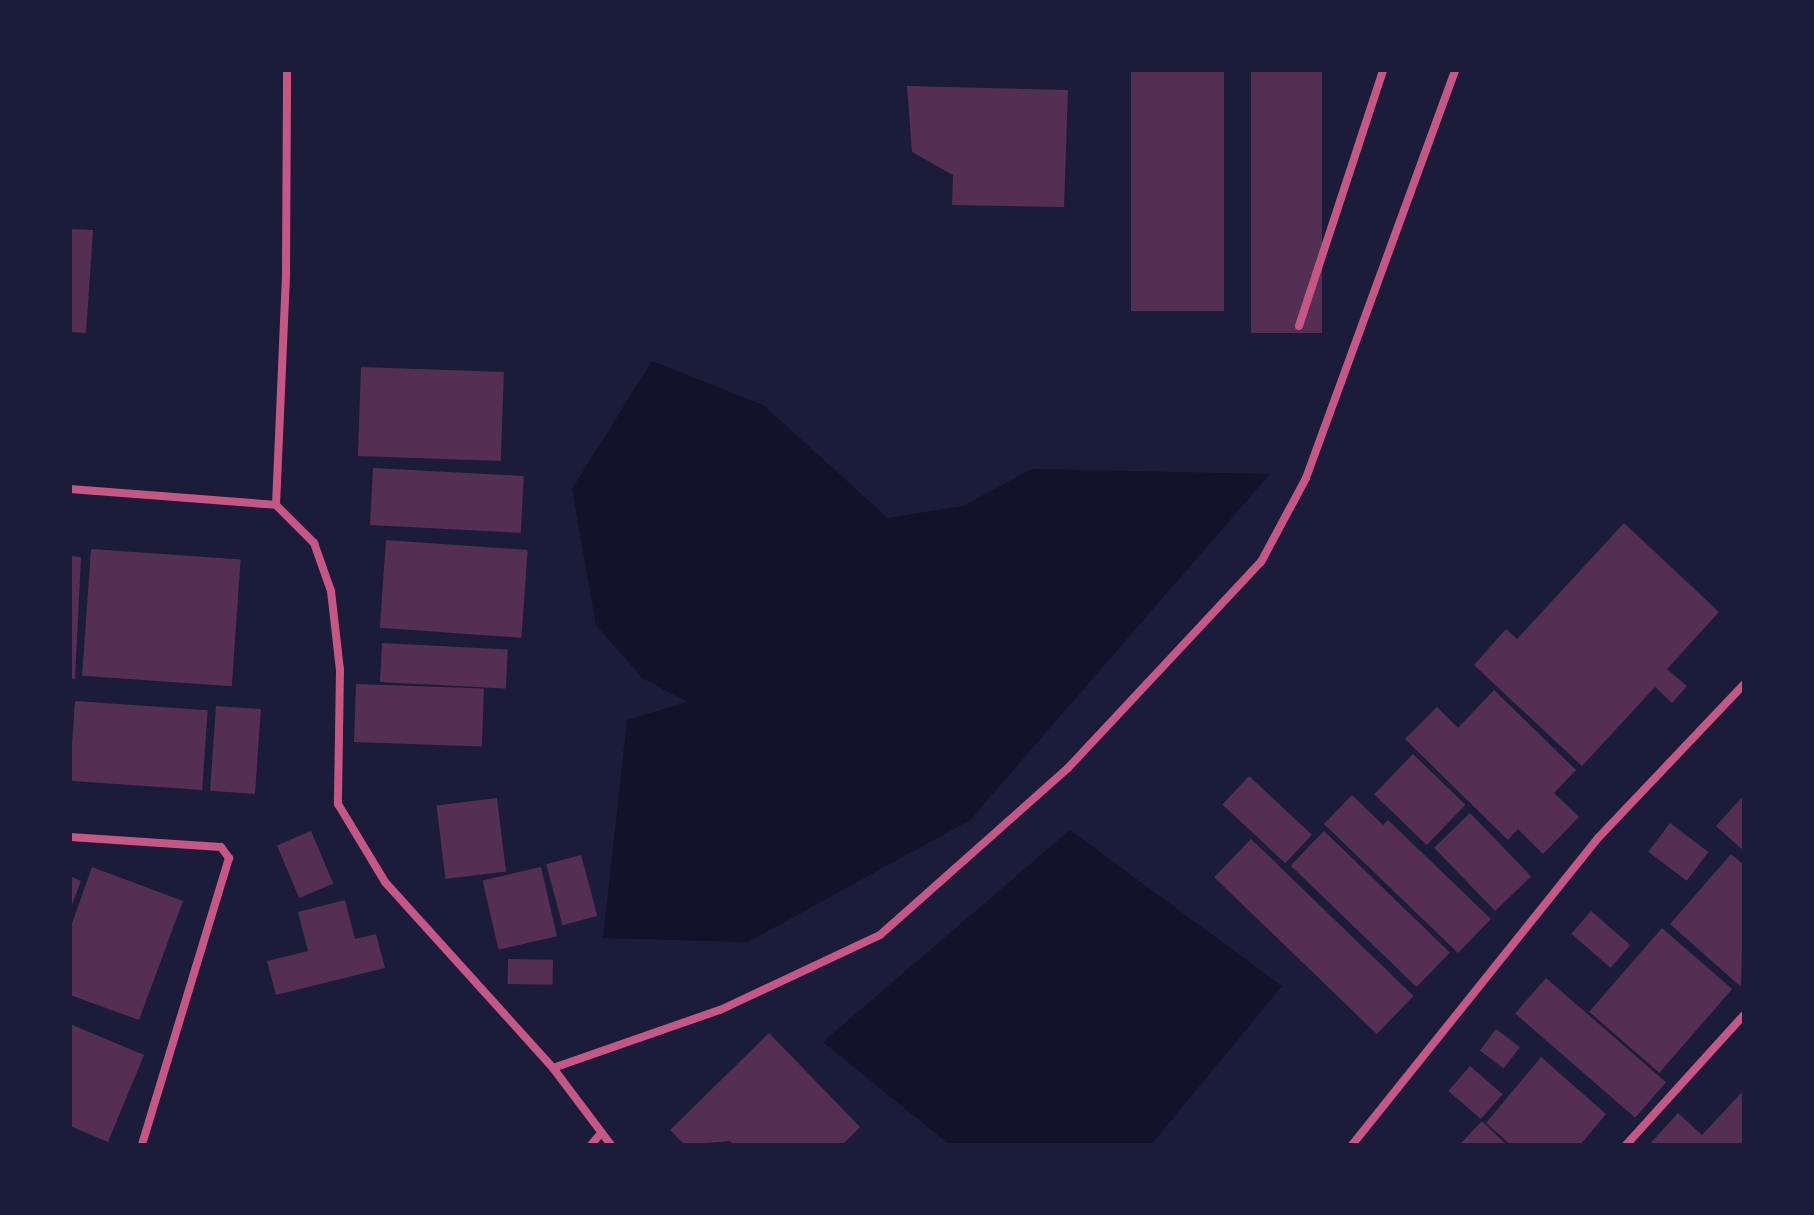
<!DOCTYPE html>
<style>
body{margin:0}
#map{position:relative;width:1814px;height:1215px;overflow:hidden;background:#1b1b3a;font-family:Roboto,sans-serif}
div>[style]{position:absolute}
.water>*{inset:0;background:#12122b}
.building>*{inset:0;background:#542f53;transform-origin:0 0}
.minor>*{height:8px;margin:-4px;padding:0 4px;transform-origin:4px;border-radius:4px;background:#c65784}
span{translate:-50% -50%;white-space:nowrap;text-align:center;line-height:1.15;-webkit-text-stroke:8px #1b1b3a;paint-order:stroke}
.frame{position:absolute;inset:0;border:72px solid #1b1b3a;pointer-events:none}
</style>
<div id="map">
<div class="water">
<div style="clip-path:polygon(652px 361px,763px 405px,888px 518px,963px 506px,1032px 469px,1270px 474px,970px 820px,748px 942px,603px 938px,627px 720px,687px 702px,642px 678px,596px 625px,572px 489px)"></div>
<div style="clip-path:polygon(1070px 830px,1282px 986px,1151px 1145px,950px 1145px,823px 1042px)"></div>
</div>
<div class="building">
<div style="left:1131px;top:70px;width:93px;height:241px"></div>
<div style="left:1251px;top:70px;width:71px;height:263px"></div>
<div style="clip-path:polygon(907px 86px,1068px 90px,1064px 207px,952px 205px,953px 175px,912px 152px)"></div>
<div style="clip-path:polygon(70px 229px,93px 230px,86px 333px,70px 332px)"></div>
<div style="left:361px;top:367px;width:143px;height:89px;rotate:2deg"></div>
<div style="left:373px;top:468px;width:151px;height:57px;rotate:3deg"></div>
<div style="clip-path:polygon(1624px 523px,1719px 612px,1667px 669px,1687px 686px,1672px 703px,1655px 687px,1582px 766px,1474px 665px,1506px 629px,1517px 639px)"></div>
<div style="left:386px;top:540px;width:142px;height:88px;rotate:4deg"></div>
<div style="left:91px;top:549px;width:150px;height:127px;rotate:4deg"></div>
<div style="clip-path:polygon(70px 556px,81px 557px,75px 679px,70px 678px)"></div>
<div style="left:382px;top:643px;width:126px;height:39px;rotate:3deg"></div>
<div style="left:356px;top:684px;width:128px;height:58px;rotate:2deg"></div>
<div style="clip-path:polygon(1494px 690px,1576px 770px,1554px 793px,1579px 817px,1543px 854px,1518px 829px,1508px 840px,1405px 739px,1437px 707px,1458px 728px)"></div>
<div style="left:75px;top:701px;width:133px;height:80px;rotate:4deg"></div>
<div style="left:216px;top:706px;width:45px;height:85px;rotate:4deg"></div>
<div style="left:1413px;top:754px;width:73px;height:56px;rotate:44deg"></div>
<div style="left:1249px;top:776px;width:86px;height:39px;rotate:43deg"></div>
<div style="clip-path:polygon(1352px 795px,1383px 825px,1388px 820px,1491px 919px,1458px 953px,1324px 824px)"></div>
<div style="clip-path:polygon(1744px 795px,1744px 851px,1716px 826px)"></div>
<div style="left:497px;top:798px;width:74px;height:61px;rotate:83deg"></div>
<div style="left:1470px;top:813px;width:88px;height:50px;rotate:46deg"></div>
<div style="left:1670px;top:823px;width:48px;height:36px;rotate:37deg"></div>
<div style="left:311px;top:831px;width:57px;height:37px;rotate:67deg"></div>
<div style="left:1324px;top:831px;width:175px;height:48px;rotate:44deg"></div>
<div style="left:1251px;top:839px;width:226px;height:53px;rotate:44deg"></div>
<div style="clip-path:polygon(1731px 854px,1744px 865px,1741px 987px,1670px 924px)"></div>
<div style="left:581px;top:855px;width:63px;height:36px;rotate:75deg"></div>
<div style="clip-path:polygon(92px 867px,183px 901px,139px 1020px,70px 995px,70px 929px)"></div>
<div style="left:541px;top:867px;width:71px;height:60px;rotate:77deg"></div>
<div style="clip-path:polygon(70px 876px,81px 881px,70px 910px)"></div>
<div style="clip-path:polygon(345px 900px,355px 939px,376px 934px,385px 968px,276px 995px,267px 961px,308px 951px,298px 912px)"></div>
<div style="left:1591px;top:911px;width:52px;height:30px;rotate:41deg"></div>
<div style="left:1662px;top:928px;width:93px;height:111px;rotate:41deg"></div>
<div style="left:508px;top:959px;width:45px;height:25px;rotate:1deg"></div>
<div style="left:1546px;top:978px;width:159px;height:47px;rotate:41deg"></div>
<div style="clip-path:polygon(70px 1024px,144px 1055px,108px 1142px,70px 1126px)"></div>
<div style="left:1496px;top:1029px;width:30px;height:27px;rotate:37deg"></div>
<div style="clip-path:polygon(769px 1033px,860px 1127px,842px 1145px,735px 1145px,730px 1141px,685px 1145px,670px 1130px)"></div>
<div style="clip-path:polygon(1541px 1057px,1606px 1114px,1580px 1145px,1511px 1145px,1486px 1123px)"></div>
<div style="left:1470px;top:1066px;width:43px;height:33px;rotate:41deg"></div>
<div style="clip-path:polygon(1744px 1090px,1744px 1145px,1649px 1145px,1678px 1113px,1702px 1135px)"></div>
<div style="clip-path:polygon(1482px 1121px,1507px 1145px,1459px 1145px)"></div>
</div>
<div class="minor">
<div style="left:1299px;top:326px;width:269px;rotate:-71.8deg"></div>
<div style="left:70px;top:489px;width:207px;rotate:4.4deg"></div>
<div style="left:276px;top:505px;width:54px;rotate:45deg"></div>
<div style="left:314px;top:543px;width:51px;rotate:70.5deg"></div>
<div style="left:331px;top:591px;width:80px;rotate:83.5deg"></div>
<div style="left:340px;top:670px;width:134px;rotate:90.9deg"></div>
<div style="left:338px;top:804px;width:91px;rotate:58.9deg"></div>
<div style="left:385px;top:882px;width:251px;rotate:47.9deg"></div>
<div style="left:553px;top:1068px;width:96px;rotate:53deg"></div>
<div style="left:276px;top:505px;width:232px;rotate:-87.5deg"></div>
<div style="left:286px;top:273px;width:203px;rotate:-89.7deg"></div>
<div style="left:70px;top:837px;width:151px;rotate:3.8deg"></div>
<div style="left:221px;top:847px;width:14px;rotate:54deg"></div>
<div style="left:229px;top:858px;width:300px;rotate:106.9deg"></div>
<div style="left:553px;top:1068px;width:177px;rotate:-19.2deg"></div>
<div style="left:720px;top:1010px;width:177px;rotate:-25.1deg"></div>
<div style="left:880px;top:935px;width:251px;rotate:-41.6deg"></div>
<div style="left:1068px;top:768px;width:282px;rotate:-46.9deg"></div>
<div style="left:1261px;top:562px;width:95px;rotate:-61.8deg"></div>
<div style="left:1306px;top:478px;width:434px;rotate:-69.9deg"></div>
<div style="left:591px;top:1145px;width:16px;rotate:-50deg"></div>
<div style="left:1352px;top:1145px;width:395px;rotate:-51.3deg"></div>
<div style="left:1599px;top:837px;width:211px;rotate:-46.5deg"></div>
<div style="left:1626px;top:1145px;width:176px;rotate:-47.8deg"></div>
</div>
<div class="frame"></div>
</div>
